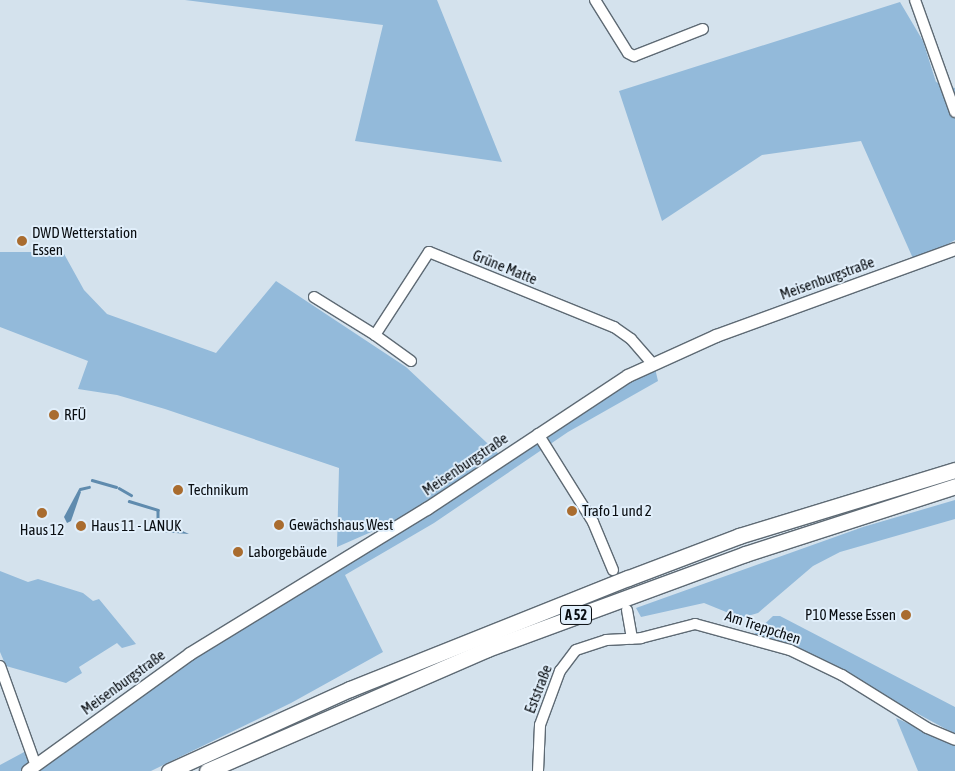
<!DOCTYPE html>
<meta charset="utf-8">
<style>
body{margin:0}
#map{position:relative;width:955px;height:771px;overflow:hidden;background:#d4e2ed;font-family:"Asap Condensed",sans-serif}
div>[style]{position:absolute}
.green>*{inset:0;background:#93bada}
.water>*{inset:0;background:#5f8bae}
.stream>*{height:2.5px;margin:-1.25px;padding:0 1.25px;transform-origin:1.25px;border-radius:1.25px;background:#5f8bae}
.roads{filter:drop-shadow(1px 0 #5e6a74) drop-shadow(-1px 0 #5e6a74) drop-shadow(0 1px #5e6a74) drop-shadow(0 -1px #5e6a74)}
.minor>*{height:10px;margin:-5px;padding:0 5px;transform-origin:5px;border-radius:5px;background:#fff}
.major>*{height:12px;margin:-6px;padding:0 6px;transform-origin:6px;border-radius:6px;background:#fff}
.highway>*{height:15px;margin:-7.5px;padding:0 7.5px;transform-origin:7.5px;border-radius:7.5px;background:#fff}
.dots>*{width:14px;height:14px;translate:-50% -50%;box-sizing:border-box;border:2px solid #e1effb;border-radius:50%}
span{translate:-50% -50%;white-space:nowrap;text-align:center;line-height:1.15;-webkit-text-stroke:4px #e1effb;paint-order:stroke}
.shield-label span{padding:1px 4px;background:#e1effb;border:1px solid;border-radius:4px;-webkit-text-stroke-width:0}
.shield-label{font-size:14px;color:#090d11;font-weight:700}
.poi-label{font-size:15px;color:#090d11}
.left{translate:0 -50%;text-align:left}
.right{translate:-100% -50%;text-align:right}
.street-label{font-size:15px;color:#090d11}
</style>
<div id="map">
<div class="green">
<div style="clip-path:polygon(185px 0,437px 0,502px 162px,355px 141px,383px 25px)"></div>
<div style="clip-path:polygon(900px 2px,923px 41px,936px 82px,955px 88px,955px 240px,915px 263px,861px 141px,762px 155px,662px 221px,619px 91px)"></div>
<div style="clip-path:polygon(0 252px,63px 252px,84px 290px,107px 314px,216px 353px,276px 281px,406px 367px,502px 457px,426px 508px,337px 547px,339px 468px,165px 409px,117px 395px,78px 389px,88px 361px,0 327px)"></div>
<div style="clip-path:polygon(654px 364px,658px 381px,568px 432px,434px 523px,345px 575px,383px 652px,291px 703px,151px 771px,0 771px,0 765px,26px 751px,35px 767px,130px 696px)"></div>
<div style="clip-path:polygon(955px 500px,955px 519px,840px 552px,813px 566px,758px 613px,741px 618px,704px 603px,641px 617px,636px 608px,863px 527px)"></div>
<div style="clip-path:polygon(0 571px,28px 582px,38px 579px,83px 593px,93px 601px,99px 599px,136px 644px,122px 648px,117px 643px,79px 667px,82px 673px,66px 683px,6px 666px,0 652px)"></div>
<div style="clip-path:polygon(773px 616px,780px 616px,955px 707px,955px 734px,793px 646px,751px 637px)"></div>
<div style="clip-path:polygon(896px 718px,955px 744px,955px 771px,918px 771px)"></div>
</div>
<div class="water">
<div style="clip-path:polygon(79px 489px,81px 492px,71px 521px,67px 523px,64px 517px)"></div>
<div style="clip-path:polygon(156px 520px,161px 521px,189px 534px,162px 532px,154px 526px)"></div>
</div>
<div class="stream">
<div style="left:92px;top:480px;width:25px;rotate:16deg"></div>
<div style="left:119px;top:488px;width:14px;rotate:30deg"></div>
<div style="left:80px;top:489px;width:9px;rotate:-13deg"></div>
<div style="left:129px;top:501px;width:30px;rotate:17deg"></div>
<div style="left:158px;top:510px;width:11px;rotate:90deg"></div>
</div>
<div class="roads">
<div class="minor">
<div style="left:595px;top:0;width:62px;rotate:58.1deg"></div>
<div style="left:628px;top:53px;width:7px;rotate:27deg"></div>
<div style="left:634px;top:56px;width:74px;rotate:-21.4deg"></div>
<div style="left:915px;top:0;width:119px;rotate:70.3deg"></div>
<div style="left:314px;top:297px;width:72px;rotate:31.9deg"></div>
<div style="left:411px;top:361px;width:44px;rotate:-144.2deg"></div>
<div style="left:375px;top:335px;width:99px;rotate:-57deg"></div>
<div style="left:429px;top:252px;width:200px;rotate:22.1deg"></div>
<div style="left:614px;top:327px;width:21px;rotate:35deg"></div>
<div style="left:631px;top:339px;width:32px;rotate:49deg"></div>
<div style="left:538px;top:434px;width:104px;rotate:58deg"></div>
<div style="left:593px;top:522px;width:52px;rotate:67.4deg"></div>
<div style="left:627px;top:610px;width:29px;rotate:80deg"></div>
<div style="left:0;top:666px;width:106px;rotate:70.2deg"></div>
<div style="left:538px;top:771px;width:46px;rotate:-87.5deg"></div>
<div style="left:540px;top:725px;width:58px;rotate:-69.7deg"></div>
<div style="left:560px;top:671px;width:26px;rotate:-53deg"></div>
<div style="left:576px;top:650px;width:32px;rotate:-18deg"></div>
<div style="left:606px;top:640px;width:35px;rotate:-3deg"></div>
<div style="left:641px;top:638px;width:56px;rotate:-14.5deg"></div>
<div style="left:695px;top:624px;width:98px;rotate:15.3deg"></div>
<div style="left:790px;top:650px;width:58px;rotate:25.7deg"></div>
<div style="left:842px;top:675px;width:100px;rotate:31.9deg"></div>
<div style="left:927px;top:728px;width:30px;rotate:23deg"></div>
</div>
<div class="major">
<div style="left:28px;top:771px;width:200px;rotate:-35.8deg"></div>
<div style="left:190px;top:654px;width:278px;rotate:-31.5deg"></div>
<div style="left:427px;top:509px;width:241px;rotate:-33.5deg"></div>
<div style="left:628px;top:376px;width:97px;rotate:-24.4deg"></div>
<div style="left:716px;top:336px;width:254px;rotate:-20deg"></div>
</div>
<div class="highway">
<div style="left:169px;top:771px;width:199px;rotate:-24.4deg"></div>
<div style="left:350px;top:689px;width:299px;rotate:-21.8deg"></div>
<div style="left:628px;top:578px;width:119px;rotate:-20.7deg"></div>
<div style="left:739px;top:536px;width:226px;rotate:-17deg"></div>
<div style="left:207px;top:771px;width:305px;rotate:-23.5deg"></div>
<div style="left:487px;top:649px;width:275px;rotate:-20.2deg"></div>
<div style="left:745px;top:554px;width:221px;rotate:-17.9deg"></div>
</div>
</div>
<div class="dots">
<div style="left:22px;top:241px;background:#a96c2f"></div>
<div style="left:54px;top:415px;background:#a96c2f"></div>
<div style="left:178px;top:490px;background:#a96c2f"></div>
<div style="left:572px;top:511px;background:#a96c2f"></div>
<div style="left:42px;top:513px;background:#a96c2f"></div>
<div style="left:279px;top:525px;background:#a96c2f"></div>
<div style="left:81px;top:526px;background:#a96c2f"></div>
<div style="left:238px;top:552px;background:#a96c2f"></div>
<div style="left:906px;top:615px;background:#a96c2f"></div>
</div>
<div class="shield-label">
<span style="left:576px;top:615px">A 52</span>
</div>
<div class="poi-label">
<span class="left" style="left:32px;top:241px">DWD Wetterstation<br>Essen</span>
<span class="left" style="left:64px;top:415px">RFÜ</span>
<span class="left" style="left:188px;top:490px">Technikum</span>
<span class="left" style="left:582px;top:511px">Trafo 1 und 2</span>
<span class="left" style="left:289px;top:525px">Gewächshaus West</span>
<span class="left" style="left:91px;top:526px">Haus 11 - LANUK</span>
<span style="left:42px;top:530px">Haus 12</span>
<span class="left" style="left:248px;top:552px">Laborgebäude</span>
<span class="right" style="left:896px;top:615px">P10 Messe Essen</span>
</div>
<div class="street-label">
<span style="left:505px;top:267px;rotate:22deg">Grüne Matte</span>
<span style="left:827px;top:278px;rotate:-20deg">Meisenburgstraße</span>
<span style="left:465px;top:464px;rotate:-34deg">Meisenburgstraße</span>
<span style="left:763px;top:627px;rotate:18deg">Am Treppchen</span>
<span style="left:123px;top:682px;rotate:-36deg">Meisenburgstraße</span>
<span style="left:538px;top:689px;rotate:-69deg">Eststraße</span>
</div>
</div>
